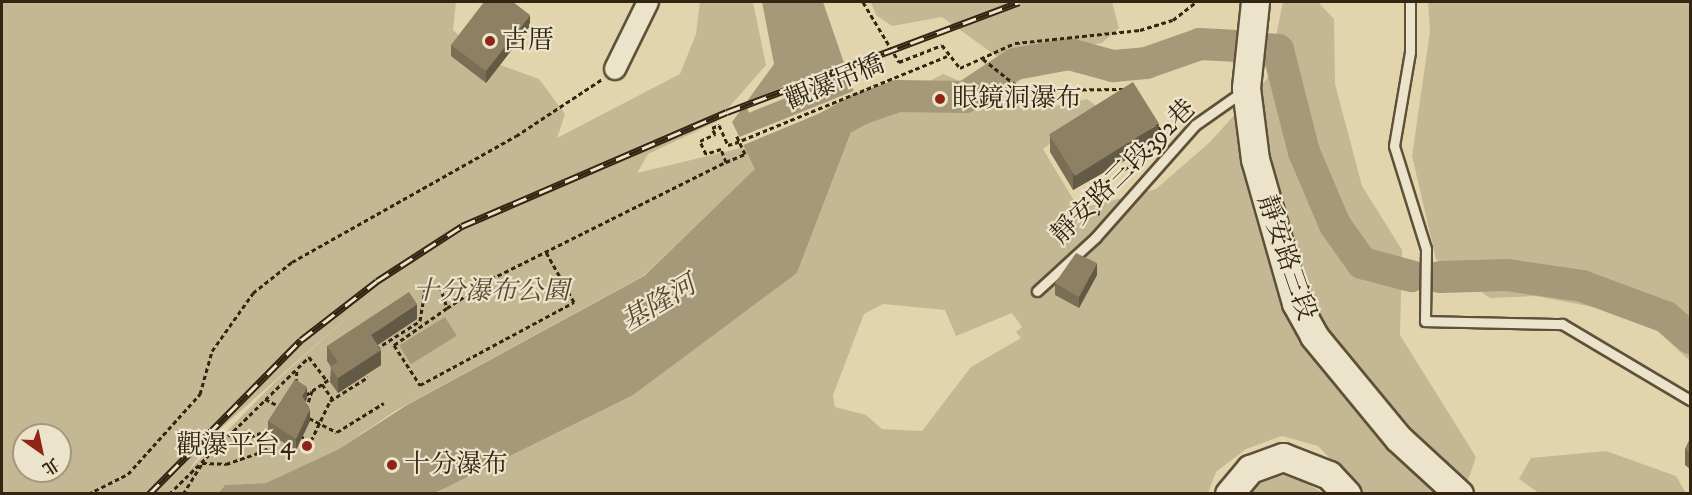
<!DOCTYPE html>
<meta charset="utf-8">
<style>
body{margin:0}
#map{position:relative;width:1692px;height:495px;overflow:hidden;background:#e2d5ae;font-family:"IM FELL DW Pica","Noto Serif TC",serif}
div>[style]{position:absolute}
.green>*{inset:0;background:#c4b793}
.water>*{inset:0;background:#a69979;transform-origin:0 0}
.pier>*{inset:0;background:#e2d5ae;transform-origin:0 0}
.river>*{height:32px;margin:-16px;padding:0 16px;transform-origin:16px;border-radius:16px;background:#a69979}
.path>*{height:3px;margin-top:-1.5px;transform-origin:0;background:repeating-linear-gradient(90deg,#332512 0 4.5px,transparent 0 7.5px)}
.roads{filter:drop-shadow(2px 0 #5f5139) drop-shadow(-2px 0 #5f5139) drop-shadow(0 2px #5f5139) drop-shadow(0 -2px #5f5139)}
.service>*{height:9px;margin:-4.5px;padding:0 4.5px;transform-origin:4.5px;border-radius:4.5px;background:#ece4ca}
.minor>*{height:20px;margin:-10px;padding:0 10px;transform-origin:10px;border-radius:10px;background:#ece4ca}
.secondary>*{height:27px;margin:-13.5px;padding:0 13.5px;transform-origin:13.5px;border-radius:13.5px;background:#ece4ca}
.rail>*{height:7px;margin-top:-3.5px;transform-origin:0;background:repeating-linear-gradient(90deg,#ece4ca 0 14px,#332512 0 28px);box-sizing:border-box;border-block:2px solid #332512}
.path-bridge>*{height:3px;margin-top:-1.5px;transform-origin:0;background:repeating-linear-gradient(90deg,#332512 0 4.5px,transparent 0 7.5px)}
.wall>*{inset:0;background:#7a6f55}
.shaded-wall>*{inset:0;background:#635a45}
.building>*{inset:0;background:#8e8163;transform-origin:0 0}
.dots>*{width:16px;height:16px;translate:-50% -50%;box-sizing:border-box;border:3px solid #ece4ca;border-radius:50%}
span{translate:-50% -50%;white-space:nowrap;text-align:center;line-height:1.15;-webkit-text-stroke:4.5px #ece4ca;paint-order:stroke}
.poi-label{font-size:26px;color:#332512}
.left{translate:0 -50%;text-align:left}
.right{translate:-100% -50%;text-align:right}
.street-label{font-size:26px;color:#332512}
.park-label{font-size:26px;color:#574a32;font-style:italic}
.water-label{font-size:27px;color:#564831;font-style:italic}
.frame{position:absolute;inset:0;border:3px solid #332512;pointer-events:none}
.north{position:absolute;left:12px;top:423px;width:60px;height:60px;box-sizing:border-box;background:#ece4ca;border:2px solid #a29880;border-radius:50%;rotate:147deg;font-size:16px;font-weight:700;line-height:24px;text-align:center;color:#332512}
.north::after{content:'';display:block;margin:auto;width:21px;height:27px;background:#8f2418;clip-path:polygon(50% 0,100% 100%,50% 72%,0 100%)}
</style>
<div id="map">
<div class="green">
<div style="clip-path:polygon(evenodd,2px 2px,456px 2px,453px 30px,487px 60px,539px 79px,565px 114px,557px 138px,680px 74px,696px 34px,700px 2px,753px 2px,766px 65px,716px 122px,648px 154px,637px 173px,745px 147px,756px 169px,643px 276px,395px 411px,339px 449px,266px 483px,225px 485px,218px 494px,2px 493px,2px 2px,361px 305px,276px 381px,188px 471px,220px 429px,361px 305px,2px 2px,24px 435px,60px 435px,60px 471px,24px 471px,24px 435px)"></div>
<div style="clip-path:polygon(871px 2px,1112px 2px,1119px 28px,1102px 43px,999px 58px,942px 17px,892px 26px,876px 15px)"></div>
<div style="clip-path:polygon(evenodd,1283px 2px,1318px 2px,1334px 19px,1335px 84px,1362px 186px,1402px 250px,1400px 335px,1476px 457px,1468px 480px,1434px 487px,1433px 494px,1363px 493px,1318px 446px,1282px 436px,1246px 449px,1216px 472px,1208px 493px,435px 494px,797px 273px,856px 120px,943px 74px,1014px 104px,1051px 107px,1087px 99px,1099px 108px,1043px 149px,1079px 209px,1156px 189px,1210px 142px,1267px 79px,1283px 2px,883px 304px,945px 310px,956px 336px,1012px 313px,1022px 327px,1016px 332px,1021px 338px,971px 367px,922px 431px,882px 429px,866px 415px,835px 407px,833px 395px,864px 314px,883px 304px)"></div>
<div style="clip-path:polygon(1428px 2px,1690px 2px,1690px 361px,1641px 316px,1535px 296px,1490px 298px,1436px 259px,1412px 156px,1430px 31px)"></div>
<div style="clip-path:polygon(1606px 451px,1676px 476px,1686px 493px,1539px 493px,1519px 479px,1531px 458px)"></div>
<div style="clip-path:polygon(1291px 474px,1323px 493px,1241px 494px,1270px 478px)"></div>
</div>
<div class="water">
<div style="clip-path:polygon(762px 2px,823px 2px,860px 109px,797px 273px,633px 395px,435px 493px,218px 494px,225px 485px,266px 483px,339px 449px,407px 405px,644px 276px,755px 169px,732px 122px,774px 64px)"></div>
<div style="left:445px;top:317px;width:22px;height:54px;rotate:58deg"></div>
</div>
<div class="pier">
<div style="left:845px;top:62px;width:11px;height:108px;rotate:68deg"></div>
<div style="clip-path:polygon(856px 90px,859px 97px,741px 146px,737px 138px)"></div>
</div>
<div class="river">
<div style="left:1265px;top:49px;width:13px;rotate:4deg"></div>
<div style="left:1278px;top:50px;width:105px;rotate:75.7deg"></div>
<div style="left:1304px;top:152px;width:79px;rotate:67deg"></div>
<div style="left:1335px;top:225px;width:47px;rotate:54.6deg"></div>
<div style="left:1362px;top:263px;width:51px;rotate:14.9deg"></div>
<div style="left:823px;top:130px;width:43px;rotate:-29.6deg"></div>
<div style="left:860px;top:109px;width:39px;rotate:-19deg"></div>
<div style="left:897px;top:96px;width:68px;rotate:0.8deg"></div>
<div style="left:965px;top:97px;width:60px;rotate:-33.4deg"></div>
<div style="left:1015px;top:64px;width:55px;rotate:-10.5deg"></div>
<div style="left:1069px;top:54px;width:46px;rotate:15.3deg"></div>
<div style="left:1113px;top:66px;width:33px;rotate:-5deg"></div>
<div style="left:1146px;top:63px;width:57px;rotate:-19.4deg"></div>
<div style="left:1200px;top:44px;width:33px;rotate:3deg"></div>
<div style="left:1440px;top:277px;width:67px;rotate:-1.7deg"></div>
<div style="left:1507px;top:275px;width:76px;rotate:8.3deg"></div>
<div style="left:1582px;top:286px;width:90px;rotate:20.3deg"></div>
<div style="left:1666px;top:317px;width:32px;rotate:41deg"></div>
</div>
<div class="path">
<div style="left:863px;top:2px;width:70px;rotate:59deg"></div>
<div style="left:899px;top:62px;width:46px;rotate:-21.6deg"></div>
<div style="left:942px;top:45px;width:29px;rotate:52deg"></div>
<div style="left:960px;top:68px;width:60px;rotate:-24.4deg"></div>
<div style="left:1015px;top:43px;width:126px;rotate:-5.9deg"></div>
<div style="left:1140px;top:30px;width:34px;rotate:-17deg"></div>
<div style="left:1173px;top:20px;width:29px;rotate:-38deg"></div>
<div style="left:983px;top:59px;width:50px;rotate:38.5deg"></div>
<div style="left:1022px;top:90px;width:104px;rotate:-0.6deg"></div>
<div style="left:1135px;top:89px;width:57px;rotate:58.5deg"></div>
<div style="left:726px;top:162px;width:21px;rotate:-23deg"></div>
<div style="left:745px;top:154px;width:21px;rotate:-115deg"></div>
<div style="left:1098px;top:215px;width:28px;rotate:-86deg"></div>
<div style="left:1100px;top:187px;width:73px;rotate:-36.1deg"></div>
<div style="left:447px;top:308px;width:65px;rotate:145.1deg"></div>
<div style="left:394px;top:345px;width:48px;rotate:57deg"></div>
<div style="left:420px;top:385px;width:175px;rotate:-28.3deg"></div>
<div style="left:574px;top:302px;width:57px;rotate:-119.2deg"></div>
<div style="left:376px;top:349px;width:52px;rotate:-32.5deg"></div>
<div style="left:420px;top:321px;width:32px;rotate:-81deg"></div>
<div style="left:425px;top:289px;width:15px;rotate:-11deg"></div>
<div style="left:440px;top:286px;width:23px;rotate:72deg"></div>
<div style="left:447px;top:308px;width:53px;rotate:-33.4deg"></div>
<div style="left:491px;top:279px;width:263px;rotate:-26.5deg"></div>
<div style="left:726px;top:162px;width:14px;rotate:-111deg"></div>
<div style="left:721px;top:149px;width:16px;rotate:162deg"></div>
<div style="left:706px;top:154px;width:14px;rotate:-115deg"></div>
<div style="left:700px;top:141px;width:17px;rotate:-25deg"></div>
<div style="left:715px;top:134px;width:7px;rotate:-117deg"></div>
<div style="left:712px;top:128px;width:8px;rotate:-23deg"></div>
<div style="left:719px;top:125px;width:22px;rotate:66deg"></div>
<div style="left:728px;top:145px;width:7px;rotate:-16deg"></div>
<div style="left:296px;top:383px;width:14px;rotate:-86deg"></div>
<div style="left:322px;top:384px;width:19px;rotate:55deg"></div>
<div style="left:306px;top:395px;width:32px;rotate:-34deg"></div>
<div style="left:265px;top:399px;width:18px;rotate:27deg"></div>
<div style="left:306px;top:409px;width:19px;rotate:-72deg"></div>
<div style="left:309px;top:418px;width:31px;rotate:27deg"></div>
<div style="left:337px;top:432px;width:55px;rotate:-31.7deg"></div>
<div style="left:300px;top:436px;width:12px;rotate:24deg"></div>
<div style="left:311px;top:441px;width:44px;rotate:-64.6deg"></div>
<div style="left:330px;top:401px;width:45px;rotate:-32.3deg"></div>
<div style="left:297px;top:441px;width:11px;rotate:27deg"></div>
<div style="left:215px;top:450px;width:60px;rotate:-20.6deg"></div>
<div style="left:88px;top:494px;width:45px;rotate:-26.6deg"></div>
<div style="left:128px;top:474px;width:108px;rotate:-48deg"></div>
<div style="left:200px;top:394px;width:45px;rotate:-74.4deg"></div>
<div style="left:212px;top:351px;width:71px;rotate:-54.7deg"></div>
<div style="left:253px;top:293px;width:50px;rotate:-38.5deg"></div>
<div style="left:292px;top:262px;width:257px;rotate:-29.4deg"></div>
<div style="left:516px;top:136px;width:103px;rotate:-33.5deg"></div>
<div style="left:169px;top:494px;width:196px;rotate:-44.4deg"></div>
<div style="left:309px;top:357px;width:30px;rotate:53deg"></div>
<div style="left:183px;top:494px;width:36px;rotate:-58deg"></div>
<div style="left:202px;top:463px;width:24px;rotate:2deg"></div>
<div style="left:226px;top:464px;width:40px;rotate:-18.9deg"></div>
<div style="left:264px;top:451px;width:22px;rotate:-43deg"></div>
</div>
<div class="roads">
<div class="service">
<div style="left:1410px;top:2px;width:50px;rotate:90deg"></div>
<div style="left:1410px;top:52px;width:95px;rotate:99.7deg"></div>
<div style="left:1394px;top:146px;width:108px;rotate:72.7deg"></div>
<div style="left:1426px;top:249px;width:72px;rotate:90.8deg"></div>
<div style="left:1425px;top:321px;width:137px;rotate:1.3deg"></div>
<div style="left:1562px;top:324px;width:149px;rotate:30.7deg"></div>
<div style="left:1037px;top:291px;width:79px;rotate:-42.4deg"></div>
<div style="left:1095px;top:238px;width:151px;rotate:-48.5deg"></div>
<div style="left:1195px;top:125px;width:57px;rotate:-35.1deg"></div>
</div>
<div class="minor">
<div style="left:615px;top:69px;width:75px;rotate:-63.8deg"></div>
</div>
<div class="secondary">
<div style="left:1255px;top:2px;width:86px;rotate:96deg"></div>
<div style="left:1246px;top:88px;width:72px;rotate:82.8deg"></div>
<div style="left:1255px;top:159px;width:150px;rotate:74.1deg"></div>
<div style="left:1296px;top:303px;width:38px;rotate:61deg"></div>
<div style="left:1314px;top:336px;width:132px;rotate:50.5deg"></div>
<div style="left:1398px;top:438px;width:83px;rotate:42.6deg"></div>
<div style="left:1229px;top:494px;width:33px;rotate:-50deg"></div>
<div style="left:1250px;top:469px;width:35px;rotate:-20deg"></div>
<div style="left:1283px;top:457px;width:49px;rotate:21.4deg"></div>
<div style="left:1329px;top:475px;width:26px;rotate:47deg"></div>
</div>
</div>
<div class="rail">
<div style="left:149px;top:494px;width:216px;rotate:-45.4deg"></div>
<div style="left:301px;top:340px;width:96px;rotate:-37.8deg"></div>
<div style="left:377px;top:281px;width:101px;rotate:-32.9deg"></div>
<div style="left:462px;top:226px;width:288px;rotate:-23.3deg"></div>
<div style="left:727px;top:112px;width:312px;rotate:-20.6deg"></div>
</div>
<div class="path-bridge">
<div style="left:735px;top:143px;width:229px;rotate:-22.3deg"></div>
</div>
<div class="wall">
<div style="clip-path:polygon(530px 26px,486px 83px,451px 56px,451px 45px)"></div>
<div style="clip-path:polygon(1050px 136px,1159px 141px,1073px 190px,1050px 152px)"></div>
<div style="clip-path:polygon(1097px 275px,1079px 308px,1055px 295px,1055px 283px)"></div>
<div style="clip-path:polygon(417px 319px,378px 345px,381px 365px,338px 393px,330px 382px,331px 367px,327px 361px,327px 346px)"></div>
<div style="clip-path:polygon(307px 399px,305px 402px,310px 421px,296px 450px,268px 433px,268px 421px)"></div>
<div style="clip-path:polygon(1690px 439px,1690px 469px,1685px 465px,1685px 449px)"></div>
</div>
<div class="shaded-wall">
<div style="clip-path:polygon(530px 15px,530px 26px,486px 83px,486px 71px)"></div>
<div style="clip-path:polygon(1159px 124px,1159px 141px,1073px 190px,1073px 173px)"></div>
<div style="clip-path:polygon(1097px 263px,1097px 275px,1079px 308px,1079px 297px)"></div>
<div style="clip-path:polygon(417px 304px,417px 319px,371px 349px,371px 335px)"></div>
<div style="clip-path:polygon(381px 350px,381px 365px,338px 393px,338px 378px)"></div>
<div style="clip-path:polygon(307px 387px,307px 399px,302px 407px,302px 396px)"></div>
<div style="clip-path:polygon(310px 409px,310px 421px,296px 450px,296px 439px)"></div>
</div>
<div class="building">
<div style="clip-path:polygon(484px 2px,513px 2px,530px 15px,486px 71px,451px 45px)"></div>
<div style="left:1133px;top:82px;width:49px;height:99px;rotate:58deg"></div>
<div style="clip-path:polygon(1076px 253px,1097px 263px,1079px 297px,1055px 283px)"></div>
<div style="clip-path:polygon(409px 292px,417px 304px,371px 335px,381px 350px,338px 378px,330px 367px,338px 362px,327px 346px)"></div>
<div style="clip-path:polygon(295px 379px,307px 387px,302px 396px,310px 409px,296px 439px,268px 421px)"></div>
<div style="clip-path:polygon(1690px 439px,1690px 452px,1685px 449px)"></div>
</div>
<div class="dots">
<div style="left:490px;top:41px;background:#8f2418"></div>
<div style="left:940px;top:99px;background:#8f2418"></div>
<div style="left:307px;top:446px;background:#8f2418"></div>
<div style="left:392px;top:465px;background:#8f2418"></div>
</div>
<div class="poi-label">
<span class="left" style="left:502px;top:41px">古厝</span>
<span class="left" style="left:952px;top:99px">眼鏡洞瀑布</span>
<span class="right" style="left:295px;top:446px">觀瀑平台4</span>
<span class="left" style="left:404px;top:465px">十分瀑布</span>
</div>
<div class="street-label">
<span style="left:835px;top:83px;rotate:-22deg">觀瀑吊橋</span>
<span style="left:1124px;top:172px;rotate:-45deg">靜安路三段392巷</span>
<span style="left:1286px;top:258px;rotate:71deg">靜安路三段</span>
</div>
<div class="park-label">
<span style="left:491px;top:292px">十分瀑布公園</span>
</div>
<div class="water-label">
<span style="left:659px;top:304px;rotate:-31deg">基隆河</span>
</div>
<div class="frame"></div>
<div class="north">北</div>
</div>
